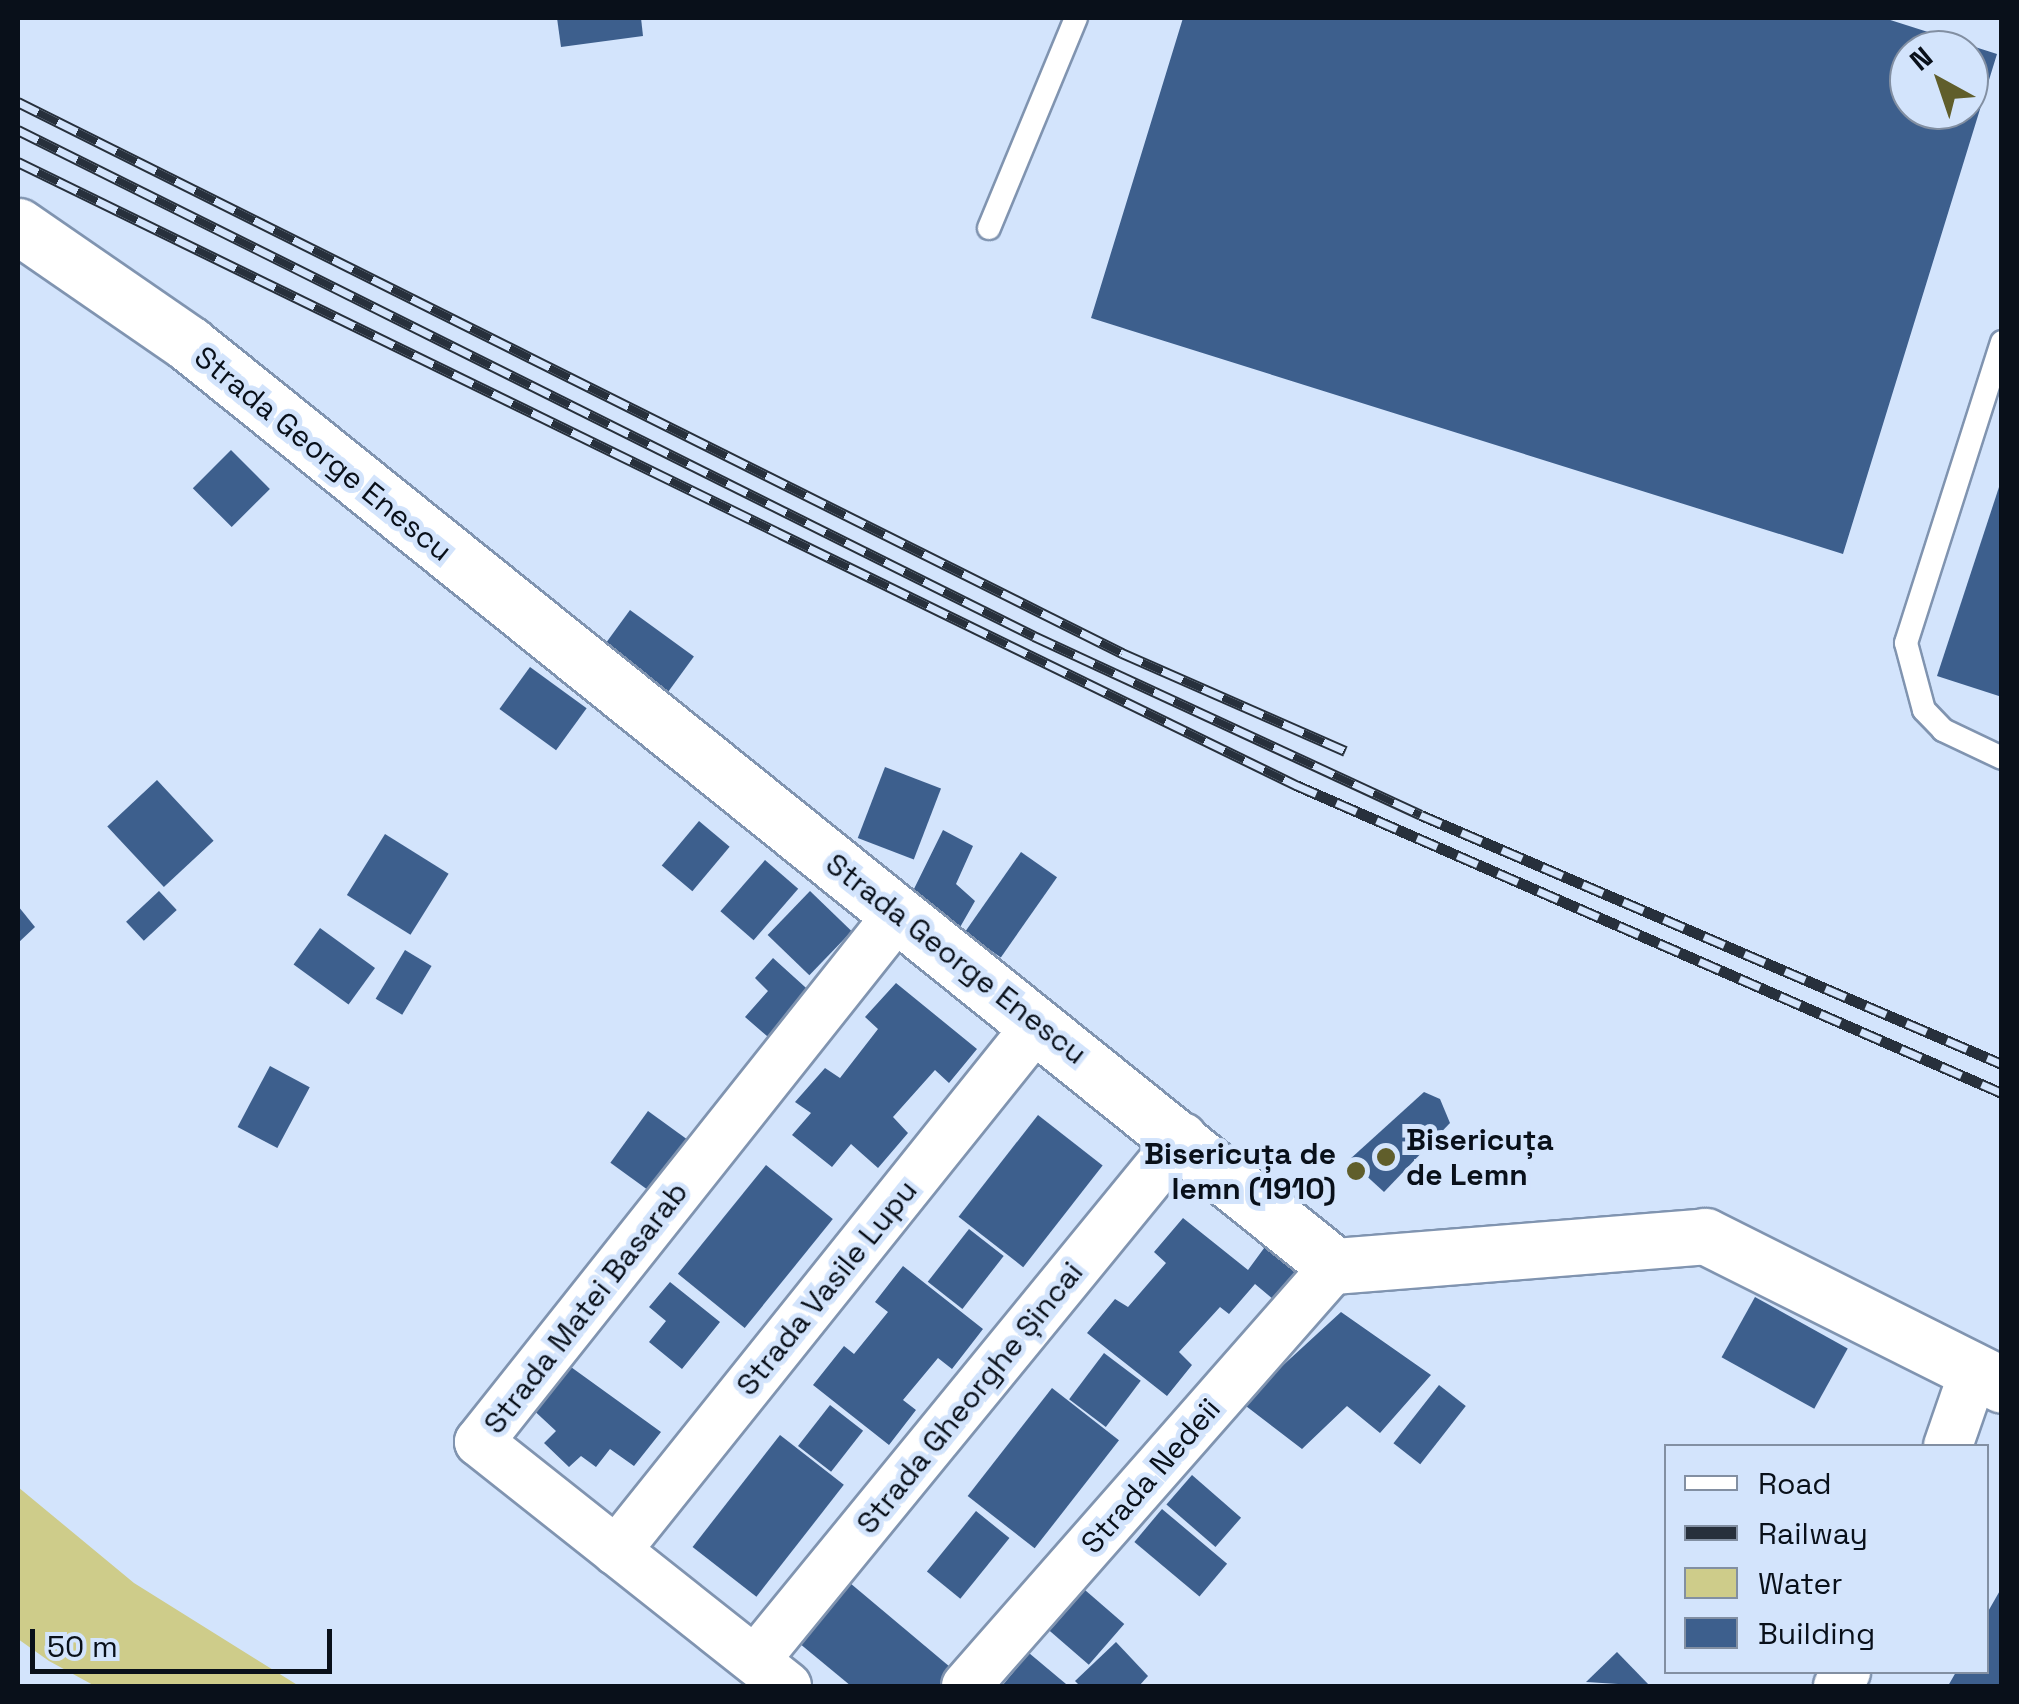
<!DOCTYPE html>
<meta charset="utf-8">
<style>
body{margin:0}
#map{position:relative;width:2019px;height:1704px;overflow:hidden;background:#d3e4fc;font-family:"Space Grotesk",sans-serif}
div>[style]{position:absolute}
.water>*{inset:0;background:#cecc8a}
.building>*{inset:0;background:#3d5f8d;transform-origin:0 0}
.roads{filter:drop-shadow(2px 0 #8094b0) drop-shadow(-2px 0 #8094b0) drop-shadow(0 2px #8094b0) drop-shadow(0 -2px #8094b0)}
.service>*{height:22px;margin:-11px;padding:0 11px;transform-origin:11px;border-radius:11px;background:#fff}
.minor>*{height:48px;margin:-24px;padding:0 24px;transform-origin:24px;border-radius:24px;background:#fff}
.tertiary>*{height:55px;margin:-27.5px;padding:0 27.5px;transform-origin:27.5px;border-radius:27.5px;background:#fff}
.rail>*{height:11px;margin-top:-5.5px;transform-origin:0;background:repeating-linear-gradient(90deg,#d3e4fc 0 22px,#27303c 0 44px);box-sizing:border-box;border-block:2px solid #27303c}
.dots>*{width:28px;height:28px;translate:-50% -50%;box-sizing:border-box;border:5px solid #d3e4fc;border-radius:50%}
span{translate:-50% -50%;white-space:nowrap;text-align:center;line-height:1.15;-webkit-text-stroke:10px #d3e4fc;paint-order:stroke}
.street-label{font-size:30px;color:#09101a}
.poi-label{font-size:30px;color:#09101a;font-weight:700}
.left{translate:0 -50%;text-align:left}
.right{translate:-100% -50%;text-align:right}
.frame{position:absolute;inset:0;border:20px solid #09101a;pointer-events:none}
.legend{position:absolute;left:1664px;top:1444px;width:325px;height:230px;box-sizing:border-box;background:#d3e4fc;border:2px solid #828fa2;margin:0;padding:12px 18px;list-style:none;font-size:30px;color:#09101a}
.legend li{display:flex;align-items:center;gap:20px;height:50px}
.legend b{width:50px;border:2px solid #828fa2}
.north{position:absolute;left:1889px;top:30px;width:100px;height:100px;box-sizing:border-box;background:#d3e4fc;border:2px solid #828fa2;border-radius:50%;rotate:320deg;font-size:28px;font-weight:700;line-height:40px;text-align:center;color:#09101a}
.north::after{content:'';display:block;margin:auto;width:35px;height:45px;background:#605e2b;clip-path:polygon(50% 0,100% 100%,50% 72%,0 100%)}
.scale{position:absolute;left:30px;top:1629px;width:302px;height:45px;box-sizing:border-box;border:5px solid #09101a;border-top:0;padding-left:12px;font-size:30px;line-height:35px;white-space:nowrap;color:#09101a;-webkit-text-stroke:8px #d3e4fc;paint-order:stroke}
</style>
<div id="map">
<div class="water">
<div style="clip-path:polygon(18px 1487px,134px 1583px,299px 1686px,95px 1686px,49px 1661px,18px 1639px)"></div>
</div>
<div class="building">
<div style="clip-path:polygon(557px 18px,641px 18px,643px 36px,561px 47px)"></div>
<div style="clip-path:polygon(evenodd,1183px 18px,1884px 18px,1997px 54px,1843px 554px,1091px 318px,1183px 18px,1909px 50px,1969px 50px,1969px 110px,1909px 110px,1909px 50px)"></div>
<div style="left:231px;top:450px;width:55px;height:54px;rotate:45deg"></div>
<div style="clip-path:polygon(2001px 481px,2002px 481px,2002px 697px,1937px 676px)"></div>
<div style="left:630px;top:610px;width:79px;height:44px;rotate:36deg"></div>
<div style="left:530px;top:667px;width:70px;height:52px;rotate:36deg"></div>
<div style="left:885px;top:767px;width:60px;height:76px;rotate:21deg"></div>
<div style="left:157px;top:780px;width:83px;height:68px;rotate:47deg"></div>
<div style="left:699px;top:821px;width:40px;height:58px;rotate:40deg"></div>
<div style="clip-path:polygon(943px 830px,973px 846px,956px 884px,975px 901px,959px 929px,911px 895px)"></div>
<div style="left:385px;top:834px;width:75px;height:72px;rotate:32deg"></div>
<div style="left:1021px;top:852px;width:44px;height:98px;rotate:35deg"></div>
<div style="left:765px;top:860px;width:44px;height:68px;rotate:41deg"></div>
<div style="left:159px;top:891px;width:26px;height:45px;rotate:47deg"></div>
<div style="left:810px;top:891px;width:58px;height:61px;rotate:44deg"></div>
<div style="clip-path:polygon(18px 906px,35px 927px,18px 943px)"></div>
<div style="left:320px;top:928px;width:68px;height:45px;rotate:36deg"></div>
<div style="left:405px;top:950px;width:31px;height:57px;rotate:31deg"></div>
<div style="clip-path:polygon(773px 958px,815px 996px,774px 1042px,745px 1017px,768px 991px,755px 978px)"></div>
<div style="clip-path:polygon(896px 983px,977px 1049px,949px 1083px,935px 1070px,893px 1117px,908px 1133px,878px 1168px,851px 1144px,832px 1167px,792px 1135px,811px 1113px,795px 1102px,825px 1068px,840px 1078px,878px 1029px,865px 1017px)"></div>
<div style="left:270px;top:1066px;width:45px;height:69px;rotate:28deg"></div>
<div style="clip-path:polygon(1424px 1092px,1440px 1099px,1450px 1123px,1384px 1192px,1349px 1160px)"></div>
<div style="left:648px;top:1111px;width:52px;height:64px;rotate:36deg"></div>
<div style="left:1038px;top:1115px;width:82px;height:129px;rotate:38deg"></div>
<div style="left:766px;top:1165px;width:86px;height:140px;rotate:39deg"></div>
<div style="clip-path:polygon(1183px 1218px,1248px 1270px,1273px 1236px,1306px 1262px,1273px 1299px,1255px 1284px,1229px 1314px,1220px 1307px,1179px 1352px,1192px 1365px,1167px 1396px,1087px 1333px,1115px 1299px,1128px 1307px,1166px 1263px,1154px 1252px)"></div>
<div style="left:969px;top:1229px;width:44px;height:67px;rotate:38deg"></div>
<div style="clip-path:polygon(903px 1266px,983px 1329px,952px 1369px,938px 1358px,903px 1400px,916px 1410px,889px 1445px,813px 1385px,844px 1346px,854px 1354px,888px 1312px,875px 1302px)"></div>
<div style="clip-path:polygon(670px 1282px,720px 1322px,682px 1369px,649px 1342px,666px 1321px,649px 1307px)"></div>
<div style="left:1755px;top:1297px;width:106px;height:69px;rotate:29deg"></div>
<div style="clip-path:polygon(1341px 1312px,1431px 1375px,1380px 1433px,1347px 1406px,1302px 1449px,1242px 1403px)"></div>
<div style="left:1104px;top:1353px;width:46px;height:58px;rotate:37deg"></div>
<div style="clip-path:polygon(564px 1362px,661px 1432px,634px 1466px,610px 1449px,596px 1467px,581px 1456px,569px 1467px,544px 1443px,556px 1431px,528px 1405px)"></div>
<div style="left:1439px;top:1385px;width:34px;height:74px;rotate:38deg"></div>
<div style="left:1052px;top:1388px;width:85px;height:137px;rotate:38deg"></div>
<div style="left:830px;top:1405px;width:42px;height:52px;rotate:38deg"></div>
<div style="left:780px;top:1435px;width:81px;height:142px;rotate:38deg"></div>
<div style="left:1192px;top:1475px;width:65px;height:39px;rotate:41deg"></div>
<div style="left:1162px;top:1509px;width:85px;height:43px;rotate:40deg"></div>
<div style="left:976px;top:1511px;width:43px;height:78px;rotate:39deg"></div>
<div style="clip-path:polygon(850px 1583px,956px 1672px,945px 1686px,851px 1686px,799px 1643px)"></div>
<div style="clip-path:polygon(2002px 1587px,2002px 1686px,1948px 1686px,1956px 1672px,1986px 1672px,1986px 1615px)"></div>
<div style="left:1085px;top:1590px;width:52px;height:54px;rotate:41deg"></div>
<div style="clip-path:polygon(1116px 1642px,1148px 1676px,1139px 1686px,1080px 1686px,1075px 1681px)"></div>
<div style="clip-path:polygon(1617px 1652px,1650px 1686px,1586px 1682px)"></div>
<div style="clip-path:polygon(1029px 1653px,1066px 1684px,1064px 1686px,1002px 1686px)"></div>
</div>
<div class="roads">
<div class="service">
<div style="left:989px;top:228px;width:227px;rotate:-67.5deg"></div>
<div style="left:2002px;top:342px;width:316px;rotate:107.7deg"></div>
<div style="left:1906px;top:643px;width:69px;rotate:75deg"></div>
<div style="left:1924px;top:710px;width:28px;rotate:46deg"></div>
<div style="left:1943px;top:730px;width:65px;rotate:25.4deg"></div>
</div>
<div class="minor">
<div style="left:1948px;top:1446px;width:79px;rotate:-70.9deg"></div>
<div style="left:616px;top:1551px;width:675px;rotate:-51.31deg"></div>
<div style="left:756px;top:1659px;width:674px;rotate:-50.72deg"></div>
<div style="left:787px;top:1686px;width:393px;rotate:-141.6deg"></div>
<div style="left:479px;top:1442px;width:675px;rotate:-51.55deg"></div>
<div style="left:966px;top:1686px;width:559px;rotate:-48.7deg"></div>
<div style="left:1838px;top:1686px;width:16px;rotate:-60deg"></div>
</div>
<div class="tertiary">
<div style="left:18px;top:226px;width:208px;rotate:34.6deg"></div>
<div style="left:189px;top:344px;width:1471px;rotate:38.82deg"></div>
<div style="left:1335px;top:1266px;width:371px;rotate:-4.6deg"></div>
<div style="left:1705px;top:1236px;width:332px;rotate:26.6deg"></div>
</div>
</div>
<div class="rail">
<div style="left:18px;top:102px;width:1234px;rotate:26.52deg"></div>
<div style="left:1122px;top:653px;width:244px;rotate:23.7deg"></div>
<div style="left:18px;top:130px;width:1135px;rotate:26.47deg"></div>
<div style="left:1034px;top:636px;width:426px;rotate:24.8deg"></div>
<div style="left:1421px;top:815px;width:632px;rotate:23.2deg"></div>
<div style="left:18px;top:162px;width:1422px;rotate:25.99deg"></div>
<div style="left:1296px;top:785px;width:770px;rotate:23.57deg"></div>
</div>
<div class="dots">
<div style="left:1386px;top:1157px;background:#605e2b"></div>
<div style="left:1356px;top:1171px;background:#605e2b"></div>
</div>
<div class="street-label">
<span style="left:323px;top:454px;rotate:39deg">Strada George Enescu</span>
<span style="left:956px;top:959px;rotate:38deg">Strada George Enescu</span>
<span style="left:827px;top:1288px;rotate:-51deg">Strada Vasile Lupu</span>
<span style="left:586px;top:1308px;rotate:-52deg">Strada Matei Basarab</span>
<span style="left:970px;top:1398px;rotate:-51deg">Strada Gheorghe Șincai</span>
<span style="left:1151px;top:1476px;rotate:-49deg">Strada Nedeii</span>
</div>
<div class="poi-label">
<span class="left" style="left:1406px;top:1157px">Bisericuța<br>de Lemn</span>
<span class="right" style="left:1336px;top:1171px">Bisericuța de<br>lemn (1910)</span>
</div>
<div class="frame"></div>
<ul class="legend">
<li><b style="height:12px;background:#fff"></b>Road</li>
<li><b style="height:12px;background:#27303c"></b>Railway</li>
<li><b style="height:28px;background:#cecc8a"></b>Water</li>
<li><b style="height:28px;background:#3d5f8d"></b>Building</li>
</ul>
<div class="north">N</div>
<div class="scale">50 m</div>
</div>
